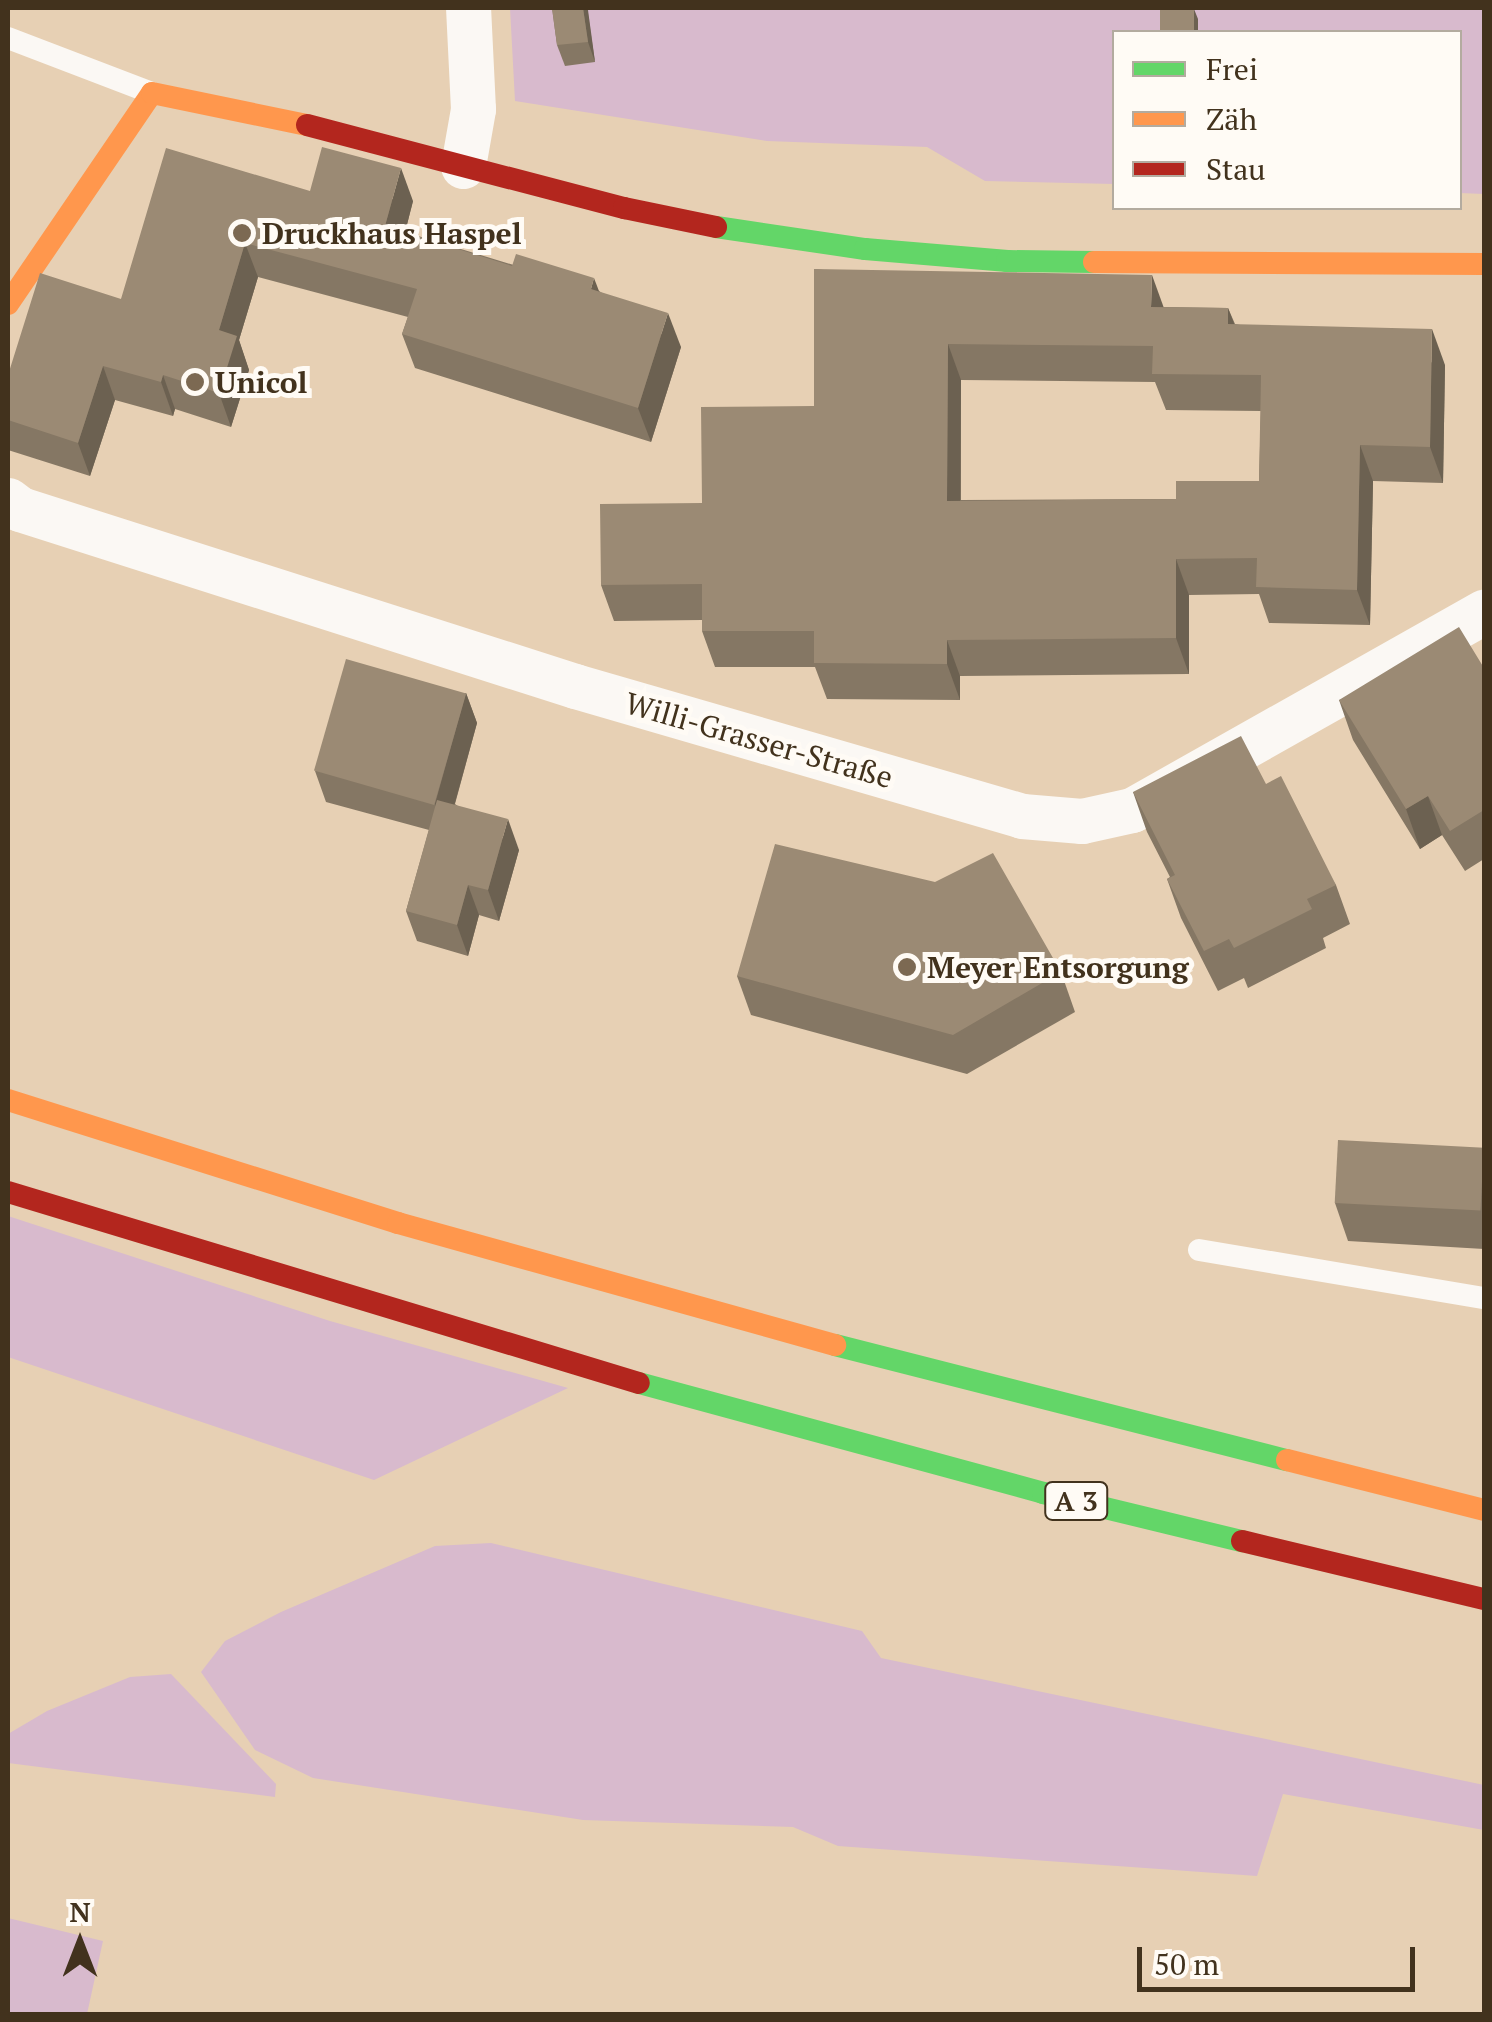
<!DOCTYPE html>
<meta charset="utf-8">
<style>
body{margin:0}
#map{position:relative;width:1492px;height:2022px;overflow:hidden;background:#e7d0b4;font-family:"PT Serif",serif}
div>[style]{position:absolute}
.green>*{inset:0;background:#d8bacd}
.lane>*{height:22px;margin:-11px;padding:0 11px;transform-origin:11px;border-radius:11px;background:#fbf8f4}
.street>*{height:45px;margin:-22.5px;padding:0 22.5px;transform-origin:22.5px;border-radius:22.5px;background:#fbf8f4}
.fast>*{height:22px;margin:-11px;padding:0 11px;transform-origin:11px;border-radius:11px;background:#63d668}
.slow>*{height:22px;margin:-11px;padding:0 11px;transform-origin:11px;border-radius:11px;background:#ff974d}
.jam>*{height:22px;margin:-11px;padding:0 11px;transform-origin:11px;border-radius:11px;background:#b3261e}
.wall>*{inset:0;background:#857764}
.shaded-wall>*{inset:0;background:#6c6151}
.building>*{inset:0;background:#9b8a74;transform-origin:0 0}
.dots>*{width:28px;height:28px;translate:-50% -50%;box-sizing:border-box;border:5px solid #fffbf5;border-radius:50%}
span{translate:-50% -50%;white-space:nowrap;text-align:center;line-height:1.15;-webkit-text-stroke:10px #fffbf5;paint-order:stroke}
.shield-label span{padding:2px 8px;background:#fffbf5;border:2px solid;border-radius:8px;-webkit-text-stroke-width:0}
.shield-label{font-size:28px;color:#42321d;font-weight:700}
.poi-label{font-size:30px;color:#42321d;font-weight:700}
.left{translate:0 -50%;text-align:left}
.street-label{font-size:30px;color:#42321d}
.frame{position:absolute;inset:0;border:10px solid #42321d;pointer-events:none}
.legend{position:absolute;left:1112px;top:30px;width:350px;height:180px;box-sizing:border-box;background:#fffbf5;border:2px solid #b3ab9f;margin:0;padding:12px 18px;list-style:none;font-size:30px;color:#42321d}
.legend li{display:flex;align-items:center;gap:20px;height:50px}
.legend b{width:50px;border:2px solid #b3ab9f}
.north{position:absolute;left:30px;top:1892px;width:100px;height:100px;-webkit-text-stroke:8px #fffbf5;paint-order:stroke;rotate:0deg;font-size:28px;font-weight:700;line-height:40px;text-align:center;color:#42321d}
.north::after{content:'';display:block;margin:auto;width:35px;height:45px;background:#42321d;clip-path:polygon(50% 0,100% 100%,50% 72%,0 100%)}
.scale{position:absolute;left:1137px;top:1947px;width:278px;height:45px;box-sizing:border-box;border:5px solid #42321d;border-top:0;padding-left:12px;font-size:30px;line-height:35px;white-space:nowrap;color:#42321d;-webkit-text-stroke:8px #fffbf5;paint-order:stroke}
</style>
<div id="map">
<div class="green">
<div style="clip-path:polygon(510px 8px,1484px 8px,1484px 194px,1460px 193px,1460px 32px,1114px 32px,1114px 184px,985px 181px,927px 147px,767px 141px,515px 101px)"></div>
<div style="clip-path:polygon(8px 1216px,330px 1321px,568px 1388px,374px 1480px,8px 1357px)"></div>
<div style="clip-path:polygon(491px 1543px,862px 1631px,881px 1658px,1484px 1785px,1484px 1830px,1283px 1794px,1257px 1876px,838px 1846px,793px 1827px,583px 1820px,313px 1778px,255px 1750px,201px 1672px,225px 1641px,281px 1612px,435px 1546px)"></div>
<div style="clip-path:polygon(171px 1674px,276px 1784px,275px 1797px,8px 1763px,8px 1734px,47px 1711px,130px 1677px)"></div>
<div style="clip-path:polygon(8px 1918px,103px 1941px,87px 2014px,8px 2014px)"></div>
</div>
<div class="lane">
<div style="left:8px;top:38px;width:154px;rotate:20.9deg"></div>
<div style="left:1199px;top:1250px;width:289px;rotate:9.6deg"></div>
</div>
<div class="street">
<div style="left:463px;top:166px;width:58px;rotate:-80deg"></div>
<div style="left:473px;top:109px;width:101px;rotate:-92.8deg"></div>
<div style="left:8px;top:500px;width:15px;rotate:37deg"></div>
<div style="left:20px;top:509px;width:583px;rotate:17.69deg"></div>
<div style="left:575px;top:686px;width:466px;rotate:16.2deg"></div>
<div style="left:1022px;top:816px;width:60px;rotate:4.8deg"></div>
<div style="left:1082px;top:821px;width:51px;rotate:-12.4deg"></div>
<div style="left:1132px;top:810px;width:404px;rotate:-29.4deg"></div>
</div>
<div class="fast">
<div style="left:716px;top:227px;width:151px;rotate:8.4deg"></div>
<div style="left:865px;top:249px;width:143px;rotate:4.8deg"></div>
<div style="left:1007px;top:261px;width:87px;rotate:0.7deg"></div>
<div style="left:835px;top:1345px;width:466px;rotate:14.3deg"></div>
<div style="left:639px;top:1383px;width:419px;rotate:15.2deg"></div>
<div style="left:1043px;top:1493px;width:205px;rotate:13.6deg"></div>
</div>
<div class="slow">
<div style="left:1094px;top:262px;width:390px;rotate:0.3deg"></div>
<div style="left:8px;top:304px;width:255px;rotate:-55.7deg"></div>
<div style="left:152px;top:93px;width:158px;rotate:11.7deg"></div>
<div style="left:8px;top:1100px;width:409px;rotate:17.5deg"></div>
<div style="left:398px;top:1223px;width:454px;rotate:15.6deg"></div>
<div style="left:1287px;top:1460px;width:203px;rotate:14.2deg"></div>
</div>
<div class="jam">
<div style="left:307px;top:125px;width:328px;rotate:14.7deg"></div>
<div style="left:624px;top:208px;width:94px;rotate:11.7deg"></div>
<div style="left:8px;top:1192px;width:659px;rotate:16.84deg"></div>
<div style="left:1242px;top:1541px;width:249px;rotate:13.5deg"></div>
</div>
<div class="wall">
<div style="clip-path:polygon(552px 8px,587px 8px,595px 62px,565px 66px,557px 45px)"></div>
<div style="clip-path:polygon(310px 191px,413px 201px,405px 232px,599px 291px,681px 347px,651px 442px,415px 368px,402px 334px,408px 317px,258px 277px,239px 340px,249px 370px,231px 427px,175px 409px,173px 416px,115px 400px,90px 476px,8px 450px,8px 375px,121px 299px)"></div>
<div style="clip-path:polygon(evenodd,814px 269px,1163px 307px,1228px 308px,1235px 324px,1445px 365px,1443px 483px,1373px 481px,1370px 625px,1269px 623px,1259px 594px,1189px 595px,1189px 674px,960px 676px,960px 700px,827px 699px,815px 667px,715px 667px,702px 631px,702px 620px,614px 621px,601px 585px,702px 503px,814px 406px,814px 269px,961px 380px,1155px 382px,1166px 410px,1261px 411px,1259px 481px,1176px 499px,961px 500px,961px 380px)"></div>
<div style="clip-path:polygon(1484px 668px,1484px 859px,1465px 871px,1442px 835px,1420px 849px,1353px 740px,1339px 700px)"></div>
<div style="clip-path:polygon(466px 693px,477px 723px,455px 804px,519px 850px,499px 921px,479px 915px,468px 956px,417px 941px,406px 911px,429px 830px,326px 802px,315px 771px)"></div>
<div style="clip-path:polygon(1266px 784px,1336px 885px,1350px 924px,1323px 938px,1326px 948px,1248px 988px,1244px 978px,1218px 991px,1181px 918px,1167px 879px,1170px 877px,1147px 832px,1133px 792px)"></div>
<div style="clip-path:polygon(935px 882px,1061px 972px,1075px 1012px,967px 1074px,751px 1015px,737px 976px)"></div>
<div style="clip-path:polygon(1484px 1148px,1484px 1249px,1348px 1241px,1335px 1203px)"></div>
</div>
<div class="shaded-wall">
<div style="clip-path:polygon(583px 8px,587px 8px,588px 10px,595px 62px,588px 42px)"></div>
<div style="clip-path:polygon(1194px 9px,1198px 19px,1198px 32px,1194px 32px)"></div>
<div style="clip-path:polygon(401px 168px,413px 201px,398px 260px,385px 226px)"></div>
<div style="clip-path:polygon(245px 243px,258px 277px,239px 340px,249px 370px,231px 427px,219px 393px,219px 330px)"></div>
<div style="clip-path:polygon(1152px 275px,1165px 311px,1151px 307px)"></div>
<div style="clip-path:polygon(594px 278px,607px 312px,591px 289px)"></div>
<div style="clip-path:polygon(1228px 308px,1242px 344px,1228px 324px)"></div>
<div style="clip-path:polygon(668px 313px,681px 347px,651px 442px,638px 408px)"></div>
<div style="clip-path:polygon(1432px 329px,1445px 365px,1443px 483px,1430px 447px)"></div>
<div style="clip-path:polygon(948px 344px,961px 380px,960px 537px,947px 501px)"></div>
<div style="clip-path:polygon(103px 366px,115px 400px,90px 476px,78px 443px)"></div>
<div style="clip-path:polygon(163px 375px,175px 409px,173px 416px,161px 382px)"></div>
<div style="clip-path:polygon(1360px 445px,1373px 481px,1370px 625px,1357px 590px)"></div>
<div style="clip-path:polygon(1176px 559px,1189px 595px,1189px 674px,1176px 638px)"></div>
<div style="clip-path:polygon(947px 640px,960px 676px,960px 700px,947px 664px)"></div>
<div style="clip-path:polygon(466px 693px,477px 723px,446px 835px,435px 804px)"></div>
<div style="clip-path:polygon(1428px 796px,1442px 835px,1420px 849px,1406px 809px)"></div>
<div style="clip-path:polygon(508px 819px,519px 850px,499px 921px,488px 890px)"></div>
<div style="clip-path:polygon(468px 885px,479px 915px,468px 956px,457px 925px)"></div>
</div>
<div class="building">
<div style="clip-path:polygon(552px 8px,583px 8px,588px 42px,557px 45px)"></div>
<div style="left:1160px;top:9px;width:34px;height:23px"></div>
<div style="clip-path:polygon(322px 147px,401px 168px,385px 226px,512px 266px,516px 254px,594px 278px,591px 289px,668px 313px,638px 408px,402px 334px,417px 289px,245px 243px,219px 330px,237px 336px,219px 393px,163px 375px,161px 382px,103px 366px,78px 443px,8px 420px,8px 375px,40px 273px,121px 299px,166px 148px,310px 191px)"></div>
<div style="clip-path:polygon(evenodd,814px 269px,1152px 275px,1151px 307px,1228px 308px,1228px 324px,1432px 329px,1430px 447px,1360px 445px,1357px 590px,1256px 587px,1257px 558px,1176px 559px,1176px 638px,947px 640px,947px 664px,814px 663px,814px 631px,702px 631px,702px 584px,601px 585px,600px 504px,702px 503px,701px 407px,814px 406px,814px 269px,948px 344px,1153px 346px,1152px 374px,1261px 375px,1259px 481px,1176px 481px,1176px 499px,947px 501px,948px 344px)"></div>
<div style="clip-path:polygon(1459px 627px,1484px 668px,1484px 810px,1450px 831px,1428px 796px,1406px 809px,1339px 700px)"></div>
<div style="left:346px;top:659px;width:125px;height:116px;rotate:16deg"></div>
<div style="clip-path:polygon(1241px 736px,1266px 784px,1281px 776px,1336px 885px,1307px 899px,1312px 909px,1234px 948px,1229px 939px,1204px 951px,1167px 879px,1175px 875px,1133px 792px)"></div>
<div style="clip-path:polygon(437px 800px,508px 819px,488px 890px,468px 885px,457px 925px,406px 911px)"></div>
<div style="clip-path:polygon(775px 844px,935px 882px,993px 853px,1061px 972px,953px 1035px,737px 976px)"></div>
<div style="left:1338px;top:1140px;width:146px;height:63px;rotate:3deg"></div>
</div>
<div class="dots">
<div style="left:242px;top:233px;background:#7c6952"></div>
<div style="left:195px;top:382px;background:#7c6952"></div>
<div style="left:907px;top:967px;background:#7c6952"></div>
</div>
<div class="shield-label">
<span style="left:1076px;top:1501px">A 3</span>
</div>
<div class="poi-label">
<span class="left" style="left:262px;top:233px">Druckhaus Haspel</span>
<span class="left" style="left:215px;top:382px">Unicol</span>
<span class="left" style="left:927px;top:967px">Meyer Entsorgung</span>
</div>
<div class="street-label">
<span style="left:759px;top:740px;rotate:16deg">Willi-Grasser-Straße</span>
</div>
<div class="frame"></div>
<ul class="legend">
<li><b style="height:12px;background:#63d668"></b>Frei</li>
<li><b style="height:12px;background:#ff974d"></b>Zäh</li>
<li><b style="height:12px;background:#b3261e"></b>Stau</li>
</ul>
<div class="north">N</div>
<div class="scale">50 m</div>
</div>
